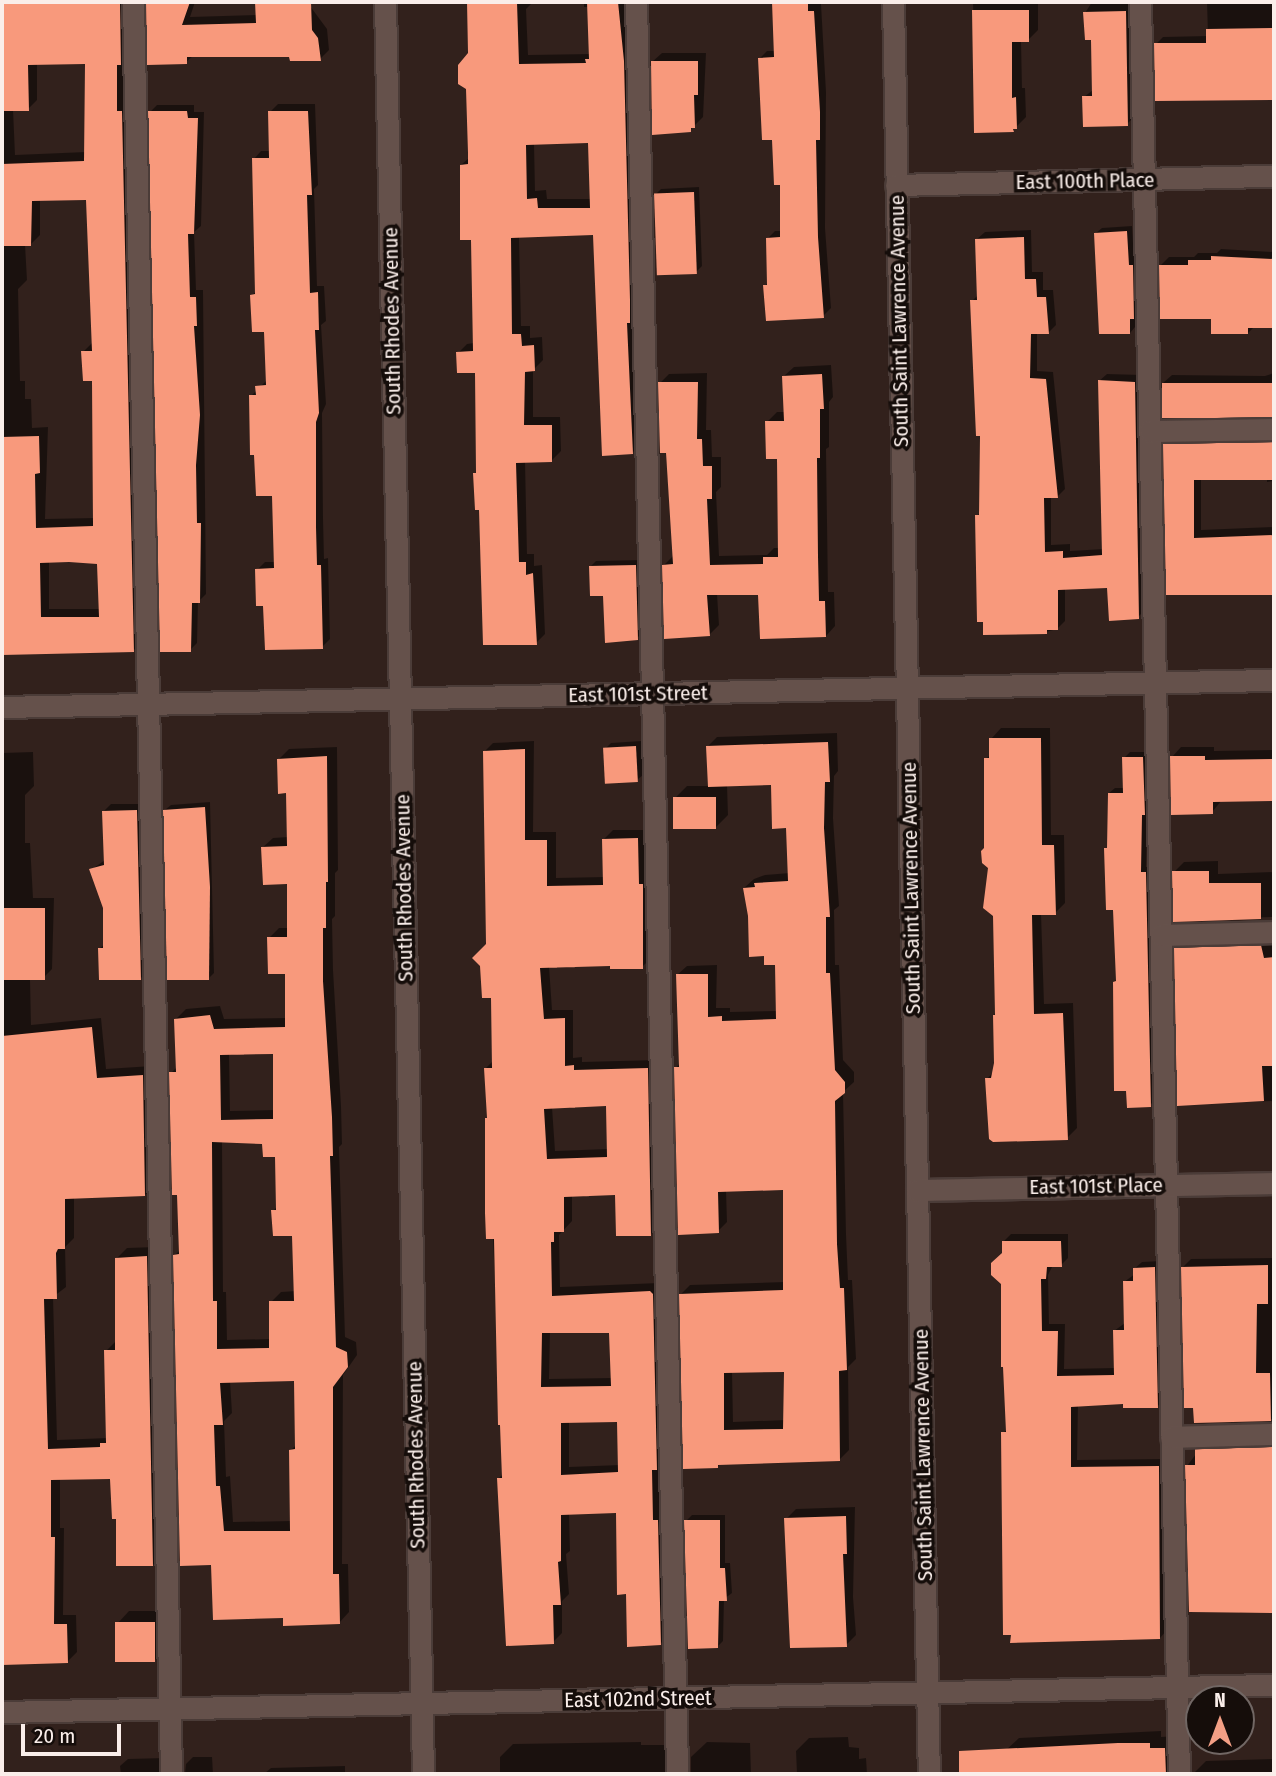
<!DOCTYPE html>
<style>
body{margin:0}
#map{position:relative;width:1276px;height:1776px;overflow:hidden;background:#32211c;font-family:"Fira Sans Condensed",sans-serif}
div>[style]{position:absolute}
.shadow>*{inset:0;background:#0007}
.building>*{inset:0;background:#f8997c;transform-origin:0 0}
.roads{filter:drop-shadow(2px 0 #4b3c38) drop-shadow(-2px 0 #4b3c38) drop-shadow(0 2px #4b3c38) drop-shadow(0 -2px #4b3c38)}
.minor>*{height:21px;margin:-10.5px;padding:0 10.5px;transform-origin:10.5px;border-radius:10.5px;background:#65514b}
span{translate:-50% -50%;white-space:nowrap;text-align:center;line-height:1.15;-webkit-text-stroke:7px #150d0a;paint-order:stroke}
.street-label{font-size:21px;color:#faeeea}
.frame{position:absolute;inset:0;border:4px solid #faeeea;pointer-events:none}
.north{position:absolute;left:1185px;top:1685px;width:70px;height:70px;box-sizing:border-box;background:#150d0a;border:2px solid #716764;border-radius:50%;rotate:0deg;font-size:19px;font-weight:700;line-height:28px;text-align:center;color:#faeeea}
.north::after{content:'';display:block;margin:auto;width:24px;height:32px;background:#f39f85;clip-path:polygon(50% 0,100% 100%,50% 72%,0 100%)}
.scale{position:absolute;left:21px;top:1724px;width:100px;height:32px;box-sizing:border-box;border:4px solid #faeeea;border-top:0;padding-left:9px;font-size:21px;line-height:24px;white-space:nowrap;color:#faeeea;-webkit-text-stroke:5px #150d0a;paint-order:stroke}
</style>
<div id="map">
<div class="shadow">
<div style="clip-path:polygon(evenodd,2px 2px,129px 2px,142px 641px,133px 651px,2px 654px,2px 2px,87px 62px,86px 152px,15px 155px,13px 109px,28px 109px,37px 100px,37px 63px,87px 62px,2px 2px,88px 198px,93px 342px,83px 352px,94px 379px,95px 518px,45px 519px,48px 427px,32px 428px,31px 399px,25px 399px,25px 381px,20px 381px,18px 289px,27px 280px,25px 244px,31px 244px,40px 235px,40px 199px,88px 198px,2px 2px,49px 561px,99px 561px,100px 609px,49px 609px,49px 561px)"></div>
<div style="clip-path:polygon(146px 2px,195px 2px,190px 17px,257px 15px,257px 2px,307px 2px,327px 29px,329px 50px,320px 59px,291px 55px,193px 56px,186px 62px,149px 63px)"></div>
<div style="clip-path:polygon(evenodd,468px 2px,533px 2px,526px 9px,528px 55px,591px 54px,589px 7px,584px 7px,584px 2px,628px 2px,642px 443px,633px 452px,595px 234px,519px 236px,521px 326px,530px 326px,530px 338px,542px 337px,543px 360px,533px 370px,533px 417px,560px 417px,561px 451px,551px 461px,525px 461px,527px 554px,534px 554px,534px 566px,542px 565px,545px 634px,536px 643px,481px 508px,475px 474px,478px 470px,477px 371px,458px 353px,467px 344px,474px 343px,473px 238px,461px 165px,470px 157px,468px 2px,590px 141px,592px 199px,547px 199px,546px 190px,535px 191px,534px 143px,590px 141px)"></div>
<div style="clip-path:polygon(752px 2px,821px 4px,826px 92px,825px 228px,831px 308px,823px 316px,765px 286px,769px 282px,768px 238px,775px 231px,782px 231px,782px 183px,759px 59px,767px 51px,776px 51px,774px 3px)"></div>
<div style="clip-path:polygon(973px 2px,1038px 2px,1038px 30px,1028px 40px,1021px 41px,1022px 88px,1025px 88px,1026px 117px,1013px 130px,976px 131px)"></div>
<div style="clip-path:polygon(1092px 2px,1132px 2px,1134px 117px,1127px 124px,1084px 97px,1093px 90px,1093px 38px,1085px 13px)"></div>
<div style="clip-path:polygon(1207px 2px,1274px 2px,1274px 98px,1157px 99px,1156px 44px,1163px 37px,1208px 36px)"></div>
<div style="clip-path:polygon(662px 53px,706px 53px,703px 117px,690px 130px,652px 62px)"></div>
<div style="clip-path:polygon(278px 104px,315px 104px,318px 185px,314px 189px,317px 286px,324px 286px,326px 321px,321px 325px,326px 404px,322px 413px,323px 518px,324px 559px,328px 558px,330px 639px,322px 647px,265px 604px,257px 570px,265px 562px,276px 562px,273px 494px,256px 453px,251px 396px,268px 379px,266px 330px,252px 295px,257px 291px,254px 159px,261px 151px,271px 151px,270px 112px)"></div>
<div style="clip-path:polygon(157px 105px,194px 105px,194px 112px,204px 112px,201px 226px,194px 232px,196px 290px,203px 290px,206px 594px,198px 602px,197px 643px,190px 650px,150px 112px)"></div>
<div style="clip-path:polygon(699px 187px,702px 266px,696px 272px,655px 195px,661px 189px)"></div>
<div style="clip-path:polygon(1132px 226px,1134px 260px,1138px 260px,1139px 311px,1135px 315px,1135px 327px,1130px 333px,1096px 233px,1102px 228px)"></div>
<div style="clip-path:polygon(1031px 230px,1032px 272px,1043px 272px,1043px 290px,1053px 290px,1056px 325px,1048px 333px,1037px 333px,1037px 371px,1053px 372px,1065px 489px,1057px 497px,1051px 497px,1051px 545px,1070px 544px,1070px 551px,1104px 549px,1099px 381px,1107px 374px,1142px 375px,1146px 609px,1138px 617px,1109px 586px,1065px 588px,1065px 621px,1057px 629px,1046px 632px,977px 516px,981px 512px,981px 434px,972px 301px,978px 295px,977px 239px,985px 232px)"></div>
<div style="clip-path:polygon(1221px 249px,1274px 252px,1274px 326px,1254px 327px,1248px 333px,1213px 317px,1161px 265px,1169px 257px,1194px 257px,1198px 253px,1217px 253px)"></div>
<div style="clip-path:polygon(831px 365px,833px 397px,829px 402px,829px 447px,826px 449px,828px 592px,834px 592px,835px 626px,826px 636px,760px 593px,717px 594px,719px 625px,709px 635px,664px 565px,674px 555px,660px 383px,669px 374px,707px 373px,706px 430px,711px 430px,712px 457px,721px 457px,721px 487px,716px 492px,719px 556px,767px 555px,774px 548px,780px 548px,779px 457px,767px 422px,777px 412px,785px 412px,784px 376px,794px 367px)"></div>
<div style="clip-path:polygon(1274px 373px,1274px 414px,1164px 416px,1163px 383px,1172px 375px,1265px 376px)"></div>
<div style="clip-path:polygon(1274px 435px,1274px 481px,1267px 482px,1267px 478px,1201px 479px,1201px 530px,1274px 527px,1274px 592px,1168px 593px,1165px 445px,1173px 436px)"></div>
<div style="clip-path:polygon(641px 560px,641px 634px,635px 640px,591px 566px,596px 561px)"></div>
<div style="clip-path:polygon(1001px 728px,1050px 728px,1051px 835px,1064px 835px,1065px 903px,1055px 913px,1041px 913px,1044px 1004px,1073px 1003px,1077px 1128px,1067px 1138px,987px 1079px,994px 1071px,994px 1015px,997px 1013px,994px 915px,986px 849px,986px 759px,991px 754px,991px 739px)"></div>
<div style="clip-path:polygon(evenodd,837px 733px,838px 771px,834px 776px,833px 818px,839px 906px,834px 910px,835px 965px,839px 965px,843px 1060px,854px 1072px,854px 1082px,843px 1092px,846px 1234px,848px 1280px,852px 1280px,856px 1359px,848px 1367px,849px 1450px,840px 1459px,721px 1463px,718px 1466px,681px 1294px,690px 1285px,785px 1282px,784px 1188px,726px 1190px,727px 1222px,718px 1231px,676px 1068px,680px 1063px,677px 975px,687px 966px,717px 965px,716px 1008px,730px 1008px,730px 1012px,777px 1011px,777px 963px,766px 954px,749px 916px,744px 888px,754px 879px,765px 875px,790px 873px,788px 827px,773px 783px,727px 785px,728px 815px,716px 827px,675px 798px,687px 786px,709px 786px,708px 746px,717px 737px,837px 733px,786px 1370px,785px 1420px,733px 1422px,732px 1371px,786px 1370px)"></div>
<div style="clip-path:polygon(evenodd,534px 741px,533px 832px,556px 832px,556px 878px,605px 877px,604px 839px,613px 830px,646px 830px,651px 958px,642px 967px,612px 964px,549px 966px,552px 1010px,573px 1010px,573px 1058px,582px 1057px,582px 1062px,656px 1060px,660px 1225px,651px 1234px,617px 1194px,572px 1195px,572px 1221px,559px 1235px,560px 1287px,659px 1283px,669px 1635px,660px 1644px,628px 1593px,618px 1511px,569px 1513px,570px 1551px,566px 1554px,569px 1594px,562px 1601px,562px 1633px,553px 1642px,498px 1479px,504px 1473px,485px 1069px,493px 1061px,493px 996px,487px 945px,485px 751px,493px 743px,534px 741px,608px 1104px,608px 1149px,555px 1151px,552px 1107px,608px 1104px,534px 741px,550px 1332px,611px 1332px,612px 1378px,549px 1379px,550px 1332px,534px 741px,619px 1420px,620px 1465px,569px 1467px,569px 1421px,619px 1420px)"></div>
<div style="clip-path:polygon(641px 741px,643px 775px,637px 780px,605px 749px,611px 743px)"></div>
<div style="clip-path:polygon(evenodd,337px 747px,338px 870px,335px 873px,335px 916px,332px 919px,333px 970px,341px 1106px,342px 1144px,339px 1147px,345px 1337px,356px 1342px,357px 1355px,343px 1375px,342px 1564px,348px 1564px,349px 1612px,339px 1623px,284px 1616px,213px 1564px,175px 1255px,181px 1249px,171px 1073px,178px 1066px,176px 1019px,186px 1009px,220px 1006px,224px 1019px,287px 1018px,286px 972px,269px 938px,279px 928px,289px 928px,288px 882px,262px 848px,273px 838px,288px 837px,287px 792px,279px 759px,289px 749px,337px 747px,275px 1052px,274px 1110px,230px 1111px,229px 1053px,275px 1052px,337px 747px,222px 1141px,264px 1143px,277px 1155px,278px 1206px,273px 1211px,294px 1234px,296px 1291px,281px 1292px,271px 1302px,271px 1339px,227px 1340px,226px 1292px,223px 1292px,222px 1141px,337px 747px,296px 1379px,296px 1445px,291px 1450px,292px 1521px,233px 1522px,230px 1476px,226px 1477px,224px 1421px,232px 1413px,230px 1381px,296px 1379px)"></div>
<div style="clip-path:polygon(1181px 747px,1214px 747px,1214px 751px,1274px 750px,1274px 799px,1222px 800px,1212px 812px,1172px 757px)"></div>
<div style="clip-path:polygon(33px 752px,34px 786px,25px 795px,25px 843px,30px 843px,33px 898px,54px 898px,52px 969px,42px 979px,30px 979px,31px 1025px,101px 1018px,106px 1069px,152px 1066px,155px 1185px,145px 1195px,74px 1197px,74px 1238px,65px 1247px,66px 1287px,53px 1297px,57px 1440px,108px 1438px,106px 1351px,117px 1340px,117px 1258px,127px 1248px,156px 1247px,162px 1555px,153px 1565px,118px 1517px,112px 1477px,60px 1478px,60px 1528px,64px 1528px,63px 1615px,76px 1615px,77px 1652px,67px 1662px,2px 1663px,2px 753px)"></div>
<div style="clip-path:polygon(1130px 752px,1149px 752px,1146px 867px,1151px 867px,1156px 1099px,1150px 1105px,1114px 982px,1118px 979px,1109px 847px,1109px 793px,1115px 788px,1124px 788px,1124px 758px)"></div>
<div style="clip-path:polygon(210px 802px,214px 973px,208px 979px,165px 810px,171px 805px)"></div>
<div style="clip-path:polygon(111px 804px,144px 804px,148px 971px,140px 979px,99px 949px,105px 944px,105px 907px,91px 870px,105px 860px,103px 812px)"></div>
<div style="clip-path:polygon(1218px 861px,1218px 874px,1274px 872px,1274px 917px,1175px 920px,1174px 872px,1184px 862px)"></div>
<div style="clip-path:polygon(1274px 936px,1274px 1101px,1179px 1104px,1176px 948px,1186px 939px)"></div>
<div style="clip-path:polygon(1011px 1234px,1068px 1234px,1068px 1258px,1061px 1265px,1053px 1265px,1048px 1275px,1049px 1324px,1065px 1324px,1064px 1369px,1115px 1368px,1114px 1331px,1125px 1323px,1124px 1282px,1135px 1274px,1134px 1269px,1142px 1262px,1161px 1261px,1164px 1399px,1157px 1407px,1125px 1402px,1078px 1405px,1077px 1460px,1166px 1459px,1167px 1630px,1160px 1638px,1003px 1433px,1008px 1429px,1004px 1241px)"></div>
<div style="clip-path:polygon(1274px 1258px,1274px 1419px,1195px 1421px,1183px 1267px,1191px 1259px)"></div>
<div style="clip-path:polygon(1274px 1440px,1274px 1612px,1240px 1613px,1187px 1466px,1205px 1442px)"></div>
<div style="clip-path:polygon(855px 1507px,853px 1597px,856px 1635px,846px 1645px,786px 1519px,796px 1509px)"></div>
<div style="clip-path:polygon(692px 1515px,725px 1515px,725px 1563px,730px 1563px,732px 1593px,724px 1599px,723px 1641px,718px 1646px,686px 1521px)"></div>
<div style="clip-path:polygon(129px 1611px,166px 1611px,167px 1648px,155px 1660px,117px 1624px)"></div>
<div style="clip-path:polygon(1161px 1731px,1161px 1737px,1177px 1736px,1189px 1774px,1003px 1774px,1006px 1750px,1019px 1738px)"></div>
<div style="clip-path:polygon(848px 1737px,849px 1747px,859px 1748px,859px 1759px,866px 1758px,867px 1774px,797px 1774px,796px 1751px,809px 1738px)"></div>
<div style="clip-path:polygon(641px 1742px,641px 1745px,676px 1745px,678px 1767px,689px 1774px,500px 1774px,500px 1757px,513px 1744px)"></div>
<div style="clip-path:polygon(707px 1742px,750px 1743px,751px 1774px,691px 1774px,691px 1757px)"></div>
<div style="clip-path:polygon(193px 1757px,212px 1757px,213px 1774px,185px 1774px,186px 1764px)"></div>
<div style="clip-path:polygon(164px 1758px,168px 1774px,121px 1774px,120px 1766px,128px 1759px)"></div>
<div style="clip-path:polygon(1274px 1759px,1274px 1774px,1193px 1774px,1206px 1761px)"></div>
<div style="clip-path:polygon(345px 1766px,345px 1774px,264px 1774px,271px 1768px)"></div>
</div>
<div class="building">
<div style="clip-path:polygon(evenodd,2px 2px,120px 2px,121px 65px,117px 65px,117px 111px,122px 111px,134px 652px,2px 655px,2px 437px,39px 436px,40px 473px,35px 474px,36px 528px,93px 526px,92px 381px,83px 381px,81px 351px,92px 351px,86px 200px,32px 201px,31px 246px,2px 246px,2px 164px,84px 161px,85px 64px,28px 65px,29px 111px,2px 111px,2px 2px,69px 562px,97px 564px,99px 617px,41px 617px,40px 563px,69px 562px)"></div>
<div style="clip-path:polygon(146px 2px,190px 2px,182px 25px,256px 23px,255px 2px,311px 2px,312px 30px,318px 38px,321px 61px,290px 61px,289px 57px,187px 57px,187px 64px,147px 65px)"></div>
<div style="clip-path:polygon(evenodd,467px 2px,517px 2px,519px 64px,586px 63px,585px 59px,589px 59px,587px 2px,618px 2px,624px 61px,630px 300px,630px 323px,627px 323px,633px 454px,602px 456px,593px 235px,511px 238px,512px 334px,521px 334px,522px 346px,534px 345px,535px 371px,525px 372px,524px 425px,552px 425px,552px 462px,516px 463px,519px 562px,526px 562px,526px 575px,533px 573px,537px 645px,483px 645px,479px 510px,475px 510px,473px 473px,476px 473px,475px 373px,457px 373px,456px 352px,473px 351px,471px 240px,460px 240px,460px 165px,468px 164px,468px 153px,466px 89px,458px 84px,458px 65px,468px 53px,467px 2px,588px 143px,590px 208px,538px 208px,537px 198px,527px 199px,526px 145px,588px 143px)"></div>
<div style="clip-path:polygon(772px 2px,808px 2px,808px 11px,814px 11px,820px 112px,820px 140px,816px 140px,818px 237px,824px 318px,766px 321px,763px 285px,767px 285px,766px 238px,780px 237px,780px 185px,774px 185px,772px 140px,762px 140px,758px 58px,774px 57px)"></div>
<div style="clip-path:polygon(972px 10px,1029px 10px,1029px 42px,1012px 42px,1012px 98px,1016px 97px,1017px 129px,1013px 129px,1014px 132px,974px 133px)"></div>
<div style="clip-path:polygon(1126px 11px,1128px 126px,1083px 127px,1082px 96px,1092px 96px,1091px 40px,1085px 40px,1083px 12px)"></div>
<div style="clip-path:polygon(1274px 28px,1274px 100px,1155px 101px,1154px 43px,1206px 43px,1206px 29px)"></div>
<div style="clip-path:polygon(651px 61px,698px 61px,698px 95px,694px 95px,695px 128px,691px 128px,691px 132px,652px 135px)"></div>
<div style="clip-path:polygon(148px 111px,187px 111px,188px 118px,198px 118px,194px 234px,188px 234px,190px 297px,196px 297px,197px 326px,194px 326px,200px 415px,196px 465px,197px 523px,201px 523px,200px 603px,192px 603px,191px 652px,160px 652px)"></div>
<div style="clip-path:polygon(268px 111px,308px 111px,312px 195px,307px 195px,310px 293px,318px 292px,319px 330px,315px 330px,319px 413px,316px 422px,316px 527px,317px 565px,321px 565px,323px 649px,265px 650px,263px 606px,256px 606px,255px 569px,274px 568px,272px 496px,256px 496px,254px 455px,250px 455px,249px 395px,256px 395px,255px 386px,266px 385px,264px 332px,252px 332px,250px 295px,255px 294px,252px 158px,269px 158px)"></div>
<div style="left:694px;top:192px;width:82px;height:40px;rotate:88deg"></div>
<div style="clip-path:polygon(1127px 231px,1129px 265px,1133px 265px,1134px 319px,1130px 319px,1130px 334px,1099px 334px,1094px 233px)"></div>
<div style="clip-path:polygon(1024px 237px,1025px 279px,1036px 279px,1037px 297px,1046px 297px,1049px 334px,1031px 334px,1030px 378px,1046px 379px,1058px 498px,1044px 498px,1045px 552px,1063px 551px,1063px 558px,1102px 555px,1098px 380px,1135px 382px,1139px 619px,1109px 621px,1107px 588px,1058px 590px,1058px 630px,1047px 630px,1047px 634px,983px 635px,983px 622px,977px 622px,975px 515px,979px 515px,980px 436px,976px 436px,970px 300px,977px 300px,975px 239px)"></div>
<div style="clip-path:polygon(1211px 256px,1274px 259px,1274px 328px,1248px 328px,1248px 334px,1211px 334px,1211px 319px,1160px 319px,1159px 265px,1188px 265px,1188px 260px,1211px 260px)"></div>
<div style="clip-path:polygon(822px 374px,824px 409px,820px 409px,820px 458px,817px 458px,818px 556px,819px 601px,825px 601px,826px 637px,760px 639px,758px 595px,707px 595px,710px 636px,664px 639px,662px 565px,673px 564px,666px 453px,660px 453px,658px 382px,698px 382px,697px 439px,702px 439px,703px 466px,712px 466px,712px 499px,707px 499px,710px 565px,763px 564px,763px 557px,778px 557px,777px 459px,766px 459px,765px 421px,784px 421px,782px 376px)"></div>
<div style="left:1162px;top:383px;width:112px;height:35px"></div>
<div style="clip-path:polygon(1274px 442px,1274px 480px,1194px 480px,1194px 538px,1274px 535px,1274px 595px,1166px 595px,1163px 444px)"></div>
<div style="clip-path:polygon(636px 565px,638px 640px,605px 643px,603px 596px,590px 596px,589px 566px)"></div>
<div style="clip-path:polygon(989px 738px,1041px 738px,1042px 845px,1054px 845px,1056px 915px,1032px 915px,1034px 1014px,1063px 1013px,1068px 1140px,993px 1142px,989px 1139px,985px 1078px,991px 1078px,994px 1063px,993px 1015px,995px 1015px,993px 916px,983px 908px,988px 868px,982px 863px,981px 851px,984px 848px,984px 758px,989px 758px)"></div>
<div style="clip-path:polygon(evenodd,828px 742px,830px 782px,825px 782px,824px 828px,830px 917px,826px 917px,826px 973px,830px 973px,835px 1070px,845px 1082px,845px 1093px,835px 1101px,837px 1244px,840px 1288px,844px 1288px,847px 1370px,839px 1371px,840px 1461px,718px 1465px,718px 1468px,683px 1469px,679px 1294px,783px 1290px,783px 1190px,718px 1192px,719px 1233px,678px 1235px,674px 1067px,679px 1067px,676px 974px,708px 974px,708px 1017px,722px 1016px,722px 1021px,776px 1019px,775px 965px,764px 965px,764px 956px,749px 957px,748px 916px,743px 888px,755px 887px,754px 883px,788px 881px,786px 828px,772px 829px,771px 785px,708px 787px,706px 746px,828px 742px,784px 1372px,783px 1429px,724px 1430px,724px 1373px,784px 1372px)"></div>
<div style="left:636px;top:746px;width:36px;height:33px;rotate:87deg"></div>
<div style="clip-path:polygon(evenodd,525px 749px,525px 840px,547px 840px,547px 886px,603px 885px,602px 839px,638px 838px,639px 884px,643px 884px,643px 969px,610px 969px,610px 966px,540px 968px,544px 1019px,565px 1018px,565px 1066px,574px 1065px,574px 1070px,648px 1068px,651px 1236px,616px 1236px,615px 1195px,564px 1197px,564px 1232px,554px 1232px,554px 1242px,551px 1242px,552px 1296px,650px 1291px,653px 1294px,657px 1470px,652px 1470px,653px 1520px,658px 1520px,661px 1645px,627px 1647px,626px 1594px,617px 1595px,616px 1513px,561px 1515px,561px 1561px,558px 1562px,561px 1605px,553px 1605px,554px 1644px,506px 1646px,497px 1478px,502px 1478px,500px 1425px,498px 1425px,494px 1239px,486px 1239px,485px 1213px,485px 1118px,487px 1118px,484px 1068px,492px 1068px,491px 998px,482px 998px,480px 966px,472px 958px,486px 944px,483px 751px,525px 749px,606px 1106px,607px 1157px,547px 1159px,544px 1109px,606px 1106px,525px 749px,542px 1333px,609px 1333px,611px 1386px,541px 1387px,542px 1333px,525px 749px,617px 1422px,618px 1472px,561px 1475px,561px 1423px,617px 1422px)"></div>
<div style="clip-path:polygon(evenodd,327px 756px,328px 882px,326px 882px,326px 928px,323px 928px,323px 981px,332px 1117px,333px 1156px,330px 1156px,336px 1347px,347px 1352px,348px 1367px,333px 1387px,333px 1574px,339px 1574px,340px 1624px,283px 1626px,283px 1618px,213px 1620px,211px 1565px,180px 1566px,173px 1255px,179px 1254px,177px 1195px,172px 1195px,169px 1072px,176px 1072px,174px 1019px,210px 1015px,214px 1029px,285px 1027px,285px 974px,268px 974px,267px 937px,287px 937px,287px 884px,263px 885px,261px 847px,287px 846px,286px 793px,278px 794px,277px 759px,327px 756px,273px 1054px,273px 1119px,221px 1120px,220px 1055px,273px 1054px,327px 756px,212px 1142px,262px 1144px,263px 1157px,275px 1157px,276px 1210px,271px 1210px,273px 1236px,292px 1236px,294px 1301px,269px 1301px,269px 1348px,217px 1349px,217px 1301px,213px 1301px,212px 1142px,327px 756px,294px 1381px,295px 1449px,289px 1450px,290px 1531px,224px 1531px,220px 1486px,216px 1486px,214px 1425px,223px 1425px,220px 1383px,294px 1381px)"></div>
<div style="clip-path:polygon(1170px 756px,1205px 756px,1205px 760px,1274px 759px,1274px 801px,1213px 802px,1213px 814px,1171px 815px)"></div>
<div style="clip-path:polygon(1122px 757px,1143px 757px,1145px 815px,1142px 815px,1141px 872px,1146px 872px,1151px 1107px,1127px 1108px,1126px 1091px,1114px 1091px,1113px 982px,1116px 981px,1113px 910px,1106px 910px,1104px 848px,1107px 848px,1108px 793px,1123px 793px)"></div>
<div style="left:716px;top:797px;width:32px;height:43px;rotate:90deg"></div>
<div style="clip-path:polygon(205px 807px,210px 887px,209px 980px,167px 980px,163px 810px)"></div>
<div style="clip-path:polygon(137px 810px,141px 980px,99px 980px,98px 948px,103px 948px,103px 908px,89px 869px,104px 865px,102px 811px)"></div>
<div style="clip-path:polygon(1172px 871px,1209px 871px,1209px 883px,1261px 883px,1261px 919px,1173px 922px)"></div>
<div style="left:2px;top:908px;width:43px;height:72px"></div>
<div style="clip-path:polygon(1261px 945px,1264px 958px,1274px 957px,1274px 1066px,1262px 1066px,1264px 1101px,1177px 1106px,1174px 948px)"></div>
<div style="clip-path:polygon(92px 1027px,97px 1078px,143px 1075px,145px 1196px,65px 1199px,65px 1249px,58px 1249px,56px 1253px,57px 1299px,44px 1299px,48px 1449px,100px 1447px,100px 1443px,106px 1443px,104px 1350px,115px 1350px,115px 1258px,147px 1256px,153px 1566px,116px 1566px,116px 1519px,112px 1519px,110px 1479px,51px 1480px,51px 1537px,55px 1537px,54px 1624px,67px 1624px,68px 1663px,2px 1665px,2px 1036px)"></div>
<div style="clip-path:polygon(1002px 1241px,1061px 1241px,1062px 1267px,1047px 1267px,1046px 1279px,1041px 1279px,1042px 1331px,1058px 1331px,1057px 1376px,1114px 1375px,1113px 1330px,1124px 1330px,1123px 1281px,1133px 1281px,1133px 1268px,1155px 1267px,1158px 1408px,1123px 1408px,1123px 1404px,1071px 1407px,1071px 1467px,1159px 1466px,1160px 1639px,1010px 1643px,1011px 1635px,1003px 1635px,1001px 1432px,1006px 1432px,1003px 1367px,1001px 1367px,1001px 1284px,991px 1275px,991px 1263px,1002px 1253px)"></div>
<div style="clip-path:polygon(1268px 1265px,1268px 1304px,1257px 1304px,1256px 1373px,1270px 1373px,1271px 1421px,1194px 1423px,1193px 1408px,1184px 1408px,1181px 1267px)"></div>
<div style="clip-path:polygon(1272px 1447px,1274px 1613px,1189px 1612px,1185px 1465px,1195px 1465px,1195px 1449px)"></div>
<div style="clip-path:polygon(846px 1516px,847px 1554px,843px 1554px,847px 1647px,790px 1648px,784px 1518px)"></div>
<div style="clip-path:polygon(684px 1520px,720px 1520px,720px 1568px,725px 1568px,727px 1601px,719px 1601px,718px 1648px,688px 1649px)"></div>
<div style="left:155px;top:1622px;width:40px;height:40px;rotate:90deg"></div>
<div style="clip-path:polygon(1118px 1743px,1150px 1743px,1150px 1748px,1165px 1748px,1166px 1774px,959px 1774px,959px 1751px)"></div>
</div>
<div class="roads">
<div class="minor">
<div style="left:133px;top:2px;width:1772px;rotate:88.77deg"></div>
<div style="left:385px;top:2px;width:1772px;rotate:88.77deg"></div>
<div style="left:636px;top:2px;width:1772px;rotate:88.67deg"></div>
<div style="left:893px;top:2px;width:1772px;rotate:88.84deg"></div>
<div style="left:1140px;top:2px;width:1772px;rotate:88.74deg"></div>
<div style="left:896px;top:185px;width:378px;rotate:-1.4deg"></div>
<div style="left:1150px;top:431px;width:124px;rotate:-0.9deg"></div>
<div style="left:2px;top:707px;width:1272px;rotate:-1.22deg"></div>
<div style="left:1161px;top:935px;width:113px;rotate:-1.5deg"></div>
<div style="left:917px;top:1190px;width:357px;rotate:-1.1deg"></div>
<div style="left:1171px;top:1437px;width:103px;rotate:-1.7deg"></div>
<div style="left:2px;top:1712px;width:1272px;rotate:-1.22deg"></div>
</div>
</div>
<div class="street-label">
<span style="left:1085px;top:181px;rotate:-1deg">East 100th Place</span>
<span style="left:392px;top:321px;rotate:-91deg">South Rhodes Avenue</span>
<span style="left:899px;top:321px;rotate:-91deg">South Saint Lawrence Avenue</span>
<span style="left:638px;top:694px;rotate:-1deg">East 101st Street</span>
<span style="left:404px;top:888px;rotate:-91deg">South Rhodes Avenue</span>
<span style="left:911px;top:888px;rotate:-91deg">South Saint Lawrence Avenue</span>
<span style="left:1096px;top:1186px;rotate:-1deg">East 101st Place</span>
<span style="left:416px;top:1455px;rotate:-91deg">South Rhodes Avenue</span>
<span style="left:923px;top:1455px;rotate:-91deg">South Saint Lawrence Avenue</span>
<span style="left:638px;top:1699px;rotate:-1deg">East 102nd Street</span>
</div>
<div class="frame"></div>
<div class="north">N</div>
<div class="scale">20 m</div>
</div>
